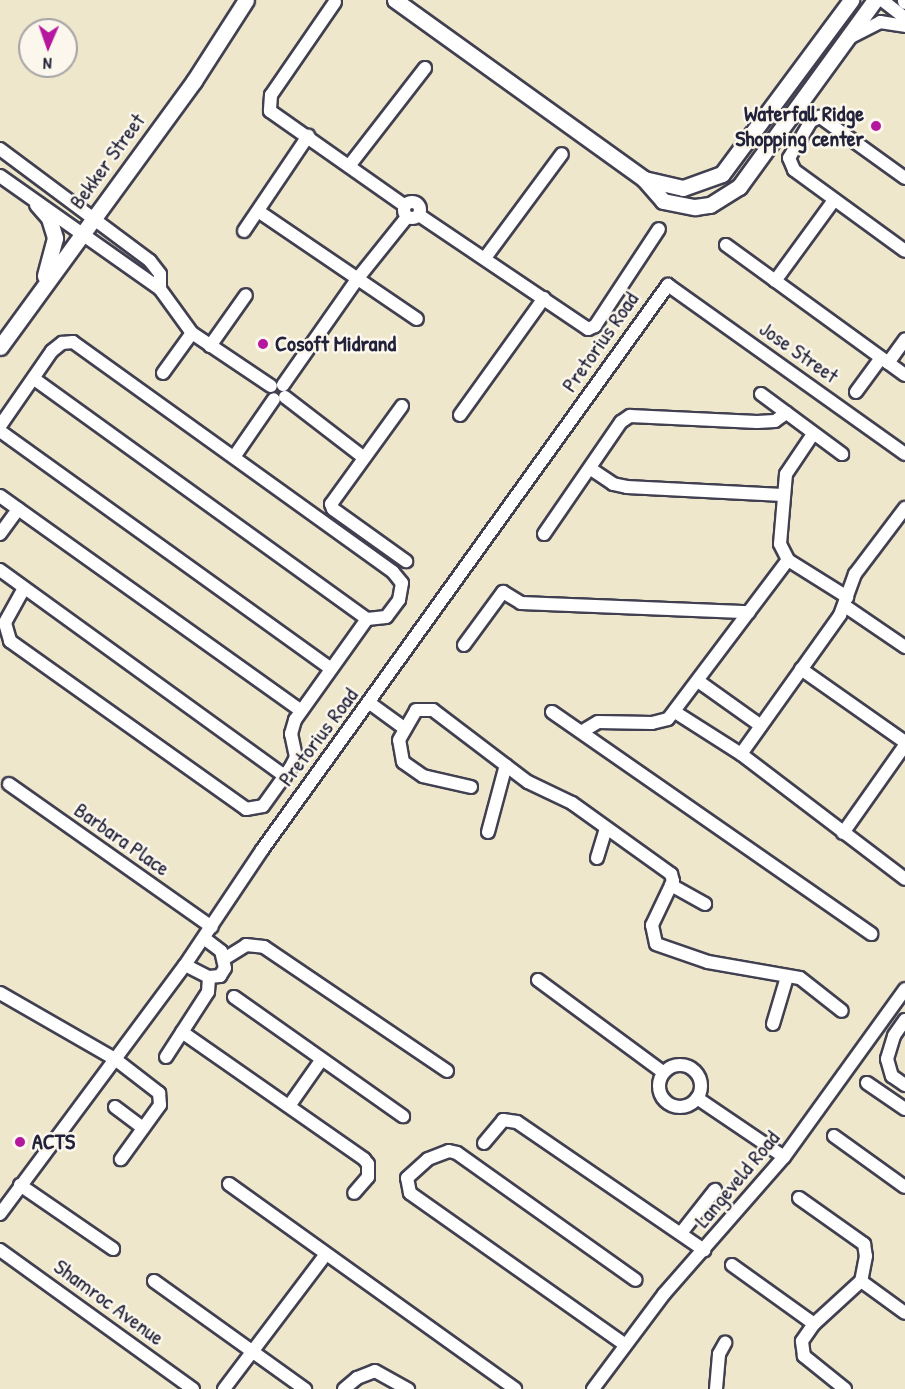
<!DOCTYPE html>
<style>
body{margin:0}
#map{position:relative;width:905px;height:1389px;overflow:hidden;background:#efe7cc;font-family:"Patrick Hand",sans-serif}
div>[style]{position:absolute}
.roads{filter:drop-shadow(2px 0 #414051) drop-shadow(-2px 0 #414051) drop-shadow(0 2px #414051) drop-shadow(0 -2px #414051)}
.minor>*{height:12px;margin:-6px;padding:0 6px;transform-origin:6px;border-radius:6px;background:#fff}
.minor>.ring{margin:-6px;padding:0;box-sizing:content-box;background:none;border:12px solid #fff;border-radius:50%}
.tertiary>*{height:15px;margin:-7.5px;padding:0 7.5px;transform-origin:7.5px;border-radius:7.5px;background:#fff}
.dots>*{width:16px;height:16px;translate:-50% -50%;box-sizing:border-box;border:3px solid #fbf7ec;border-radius:50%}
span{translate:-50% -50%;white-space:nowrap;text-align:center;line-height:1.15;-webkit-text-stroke:5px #fbf7ec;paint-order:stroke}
.poi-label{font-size:22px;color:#22223b;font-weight:700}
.right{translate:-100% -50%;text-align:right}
.left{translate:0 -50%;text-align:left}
.street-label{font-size:22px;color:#22223b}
.north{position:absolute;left:18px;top:18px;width:60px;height:60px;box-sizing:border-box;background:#fbf7ec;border:2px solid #a4a2a5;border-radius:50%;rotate:182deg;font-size:16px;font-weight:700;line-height:24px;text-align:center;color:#22223b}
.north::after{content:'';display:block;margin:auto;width:21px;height:27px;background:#b5179e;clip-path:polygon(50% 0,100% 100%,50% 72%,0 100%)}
</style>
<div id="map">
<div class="roads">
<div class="minor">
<div style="left:882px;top:0;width:29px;rotate:38deg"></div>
<div style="left:335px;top:2px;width:113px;rotate:124.5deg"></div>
<div style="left:271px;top:95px;width:16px;rotate:94deg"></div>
<div style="left:270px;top:111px;width:165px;rotate:35.1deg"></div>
<div style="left:851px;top:37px;width:33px;rotate:-27deg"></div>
<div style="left:880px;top:22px;width:25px;rotate:9deg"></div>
<div style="left:0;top:149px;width:187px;rotate:36.7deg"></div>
<div style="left:150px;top:261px;width:16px;rotate:52deg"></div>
<div style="left:160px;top:274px;width:15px;rotate:90deg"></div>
<div style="left:349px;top:166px;width:124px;rotate:-52.2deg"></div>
<div style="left:0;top:176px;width:196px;rotate:35.2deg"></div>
<div style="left:160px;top:289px;width:54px;rotate:54deg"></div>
<div style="left:192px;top:333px;width:95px;rotate:33.9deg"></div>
<div style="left:905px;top:178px;width:105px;rotate:-144.3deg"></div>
<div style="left:820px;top:117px;width:10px;rotate:156deg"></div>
<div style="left:811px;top:121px;width:43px;rotate:120.7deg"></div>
<div style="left:789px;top:158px;width:13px;rotate:67deg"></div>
<div style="left:794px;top:170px;width:137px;rotate:36.1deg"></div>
<div class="ring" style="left:404px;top:202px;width:4px;height:4px"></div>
<div style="left:258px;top:211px;width:192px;rotate:34.2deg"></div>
<div style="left:419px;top:215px;width:204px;rotate:34deg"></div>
<div style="left:588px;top:329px;width:8px;rotate:-23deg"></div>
<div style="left:595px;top:326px;width:116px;rotate:-56.6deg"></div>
<div style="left:244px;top:231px;width:115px;rotate:-56deg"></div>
<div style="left:726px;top:245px;width:221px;rotate:36deg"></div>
<div style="left:485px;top:258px;width:129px;rotate:-53.5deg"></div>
<div style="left:775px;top:281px;width:100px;rotate:-53.9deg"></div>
<div style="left:210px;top:346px;width:62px;rotate:-54.8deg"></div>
<div style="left:888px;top:363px;width:29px;rotate:-54deg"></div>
<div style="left:163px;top:373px;width:49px;rotate:-54.1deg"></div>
<div style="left:283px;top:385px;width:131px;rotate:-55deg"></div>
<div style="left:358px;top:278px;width:78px;rotate:-51.2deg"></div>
<div style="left:856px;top:392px;width:42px;rotate:-53.7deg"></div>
<div style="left:761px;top:394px;width:101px;rotate:36.5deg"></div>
<div style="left:285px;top:397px;width:98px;rotate:37.6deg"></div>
<div style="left:402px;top:406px;width:121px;rotate:125.9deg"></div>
<div style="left:331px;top:504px;width:5px;rotate:68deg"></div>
<div style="left:333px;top:509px;width:90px;rotate:35.5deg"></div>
<div style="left:460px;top:415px;width:144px;rotate:-54.3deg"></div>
<div style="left:0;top:426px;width:91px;rotate:-55.3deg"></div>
<div style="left:52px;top:351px;width:13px;rotate:-39deg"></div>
<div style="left:62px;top:343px;width:11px;rotate:-5deg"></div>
<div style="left:73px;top:342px;width:394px;rotate:35.7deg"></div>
<div style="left:393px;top:572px;width:14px;rotate:51deg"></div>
<div style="left:402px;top:583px;width:17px;rotate:100deg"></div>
<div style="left:399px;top:600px;width:21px;rotate:127deg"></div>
<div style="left:386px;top:617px;width:19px;rotate:174deg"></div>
<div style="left:367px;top:619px;width:410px;rotate:-144.2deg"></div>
<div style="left:0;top:431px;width:406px;rotate:35.7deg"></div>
<div style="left:813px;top:434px;width:48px;rotate:124deg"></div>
<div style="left:786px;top:474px;width:70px;rotate:94.9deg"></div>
<div style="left:780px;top:544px;width:18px;rotate:63deg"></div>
<div style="left:788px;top:560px;width:70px;rotate:32.1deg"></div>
<div style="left:234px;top:457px;width:70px;rotate:-55.4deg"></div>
<div style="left:591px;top:469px;width:27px;rotate:34deg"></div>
<div style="left:613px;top:484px;width:14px;rotate:12deg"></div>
<div style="left:627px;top:487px;width:156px;rotate:2.9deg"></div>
<div style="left:0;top:496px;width:370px;rotate:35.5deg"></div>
<div style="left:0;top:534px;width:31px;rotate:-54deg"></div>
<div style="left:544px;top:534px;width:136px;rotate:-55.5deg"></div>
<div style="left:621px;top:422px;width:11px;rotate:-34deg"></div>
<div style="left:630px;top:416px;width:127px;rotate:2.7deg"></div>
<div style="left:757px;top:422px;width:18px;rotate:-3deg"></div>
<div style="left:775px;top:421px;width:14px;rotate:-36deg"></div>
<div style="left:0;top:570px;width:352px;rotate:35.9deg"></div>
<div style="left:23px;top:590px;width:38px;rotate:119deg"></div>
<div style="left:5px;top:623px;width:19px;rotate:74deg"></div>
<div style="left:10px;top:641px;width:290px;rotate:35.4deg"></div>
<div style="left:246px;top:809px;width:17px;rotate:-10deg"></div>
<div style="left:263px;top:806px;width:48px;rotate:-54.3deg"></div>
<div style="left:291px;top:767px;width:11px;rotate:-63deg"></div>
<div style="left:296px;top:757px;width:24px;rotate:-102deg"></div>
<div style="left:291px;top:734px;width:15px;rotate:-74deg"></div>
<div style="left:295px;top:720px;width:124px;rotate:-54.5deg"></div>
<div style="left:845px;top:606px;width:73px;rotate:34.3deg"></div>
<div style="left:464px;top:645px;width:66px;rotate:-53.7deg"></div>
<div style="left:503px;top:592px;width:21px;rotate:31deg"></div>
<div style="left:521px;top:603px;width:228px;rotate:2.3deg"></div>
<div style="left:801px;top:669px;width:127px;rotate:35.1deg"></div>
<div style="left:698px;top:681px;width:77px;rotate:35.5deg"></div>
<div style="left:371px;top:704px;width:41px;rotate:36deg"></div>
<div style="left:552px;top:712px;width:389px;rotate:34.8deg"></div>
<div style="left:675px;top:712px;width:78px;rotate:32.5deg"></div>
<div style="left:741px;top:754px;width:206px;rotate:37.3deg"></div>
<div style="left:583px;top:731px;width:17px;rotate:-31deg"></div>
<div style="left:598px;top:722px;width:54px;rotate:1.1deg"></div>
<div style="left:652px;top:723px;width:16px;rotate:-14deg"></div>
<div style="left:668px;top:719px;width:199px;rotate:-53deg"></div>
<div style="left:741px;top:754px;width:171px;rotate:-54.5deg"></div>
<div style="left:840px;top:615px;width:44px;rotate:-69.9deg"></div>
<div style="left:855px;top:574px;width:83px;rotate:-52.9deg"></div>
<div style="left:9px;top:784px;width:248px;rotate:35.2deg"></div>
<div style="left:471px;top:787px;width:49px;rotate:-167.1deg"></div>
<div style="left:423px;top:776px;width:24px;rotate:-145deg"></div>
<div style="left:403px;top:762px;width:22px;rotate:-100deg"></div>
<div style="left:399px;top:740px;width:34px;rotate:-60deg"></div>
<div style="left:416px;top:710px;width:17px"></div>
<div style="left:433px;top:710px;width:119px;rotate:37.2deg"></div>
<div style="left:528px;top:782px;width:49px;rotate:25.5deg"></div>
<div style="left:572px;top:803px;width:122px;rotate:35.6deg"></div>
<div style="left:671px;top:874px;width:7px;rotate:74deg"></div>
<div style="left:673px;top:881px;width:49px;rotate:115.5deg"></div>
<div style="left:652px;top:925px;width:19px;rotate:78deg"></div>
<div style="left:656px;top:944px;width:55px;rotate:19.1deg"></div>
<div style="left:708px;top:962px;width:93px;rotate:9.9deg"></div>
<div style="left:800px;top:978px;width:53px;rotate:38.2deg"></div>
<div style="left:488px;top:832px;width:69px;rotate:-75deg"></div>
<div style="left:843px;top:833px;width:108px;rotate:-54.8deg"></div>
<div style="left:597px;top:858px;width:31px;rotate:-73deg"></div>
<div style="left:671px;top:885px;width:39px;rotate:29deg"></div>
<div style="left:224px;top:959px;width:26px;rotate:-32deg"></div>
<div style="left:246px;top:945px;width:18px;rotate:6deg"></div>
<div style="left:264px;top:947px;width:221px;rotate:34.1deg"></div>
<div style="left:185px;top:965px;width:27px;rotate:27deg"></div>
<div style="left:209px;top:977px;width:11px;rotate:-5deg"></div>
<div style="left:220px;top:976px;width:9px;rotate:-58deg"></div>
<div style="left:225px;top:968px;width:17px;rotate:-103deg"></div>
<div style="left:221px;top:951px;width:21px;rotate:-143deg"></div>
<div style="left:538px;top:980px;width:155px;rotate:36.4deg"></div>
<div style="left:0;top:993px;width:133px;rotate:29.9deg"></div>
<div style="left:115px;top:1059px;width:56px;rotate:37.7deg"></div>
<div style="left:159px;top:1093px;width:12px;rotate:85deg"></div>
<div style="left:160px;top:1105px;width:67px;rotate:125.8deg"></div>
<div style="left:234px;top:997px;width:207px;rotate:35.2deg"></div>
<div style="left:905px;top:1020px;width:19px;rotate:125deg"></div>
<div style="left:894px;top:1036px;width:24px;rotate:107deg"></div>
<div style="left:887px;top:1059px;width:18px;rotate:74deg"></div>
<div style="left:892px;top:1076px;width:16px;rotate:35deg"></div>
<div style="left:773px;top:1024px;width:49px;rotate:-73.4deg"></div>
<div style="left:182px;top:1032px;width:222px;rotate:34.9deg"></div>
<div style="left:364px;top:1159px;width:6px;rotate:51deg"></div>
<div style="left:368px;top:1164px;width:13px;rotate:90deg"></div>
<div style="left:368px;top:1177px;width:21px;rotate:131deg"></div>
<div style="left:166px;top:1057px;width:77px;rotate:-57.1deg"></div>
<div style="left:208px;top:992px;width:15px;rotate:-86deg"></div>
<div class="ring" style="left:659px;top:1065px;width:30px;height:30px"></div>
<div style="left:867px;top:1083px;width:46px;rotate:34.4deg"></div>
<div style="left:697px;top:1098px;width:105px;rotate:34.1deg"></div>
<div style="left:289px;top:1106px;width:57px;rotate:-54.9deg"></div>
<div style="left:115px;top:1107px;width:35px;rotate:37deg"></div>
<div style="left:834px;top:1136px;width:87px;rotate:35.7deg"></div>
<div style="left:484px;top:1143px;width:30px;rotate:-50deg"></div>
<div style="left:503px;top:1120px;width:14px;rotate:8deg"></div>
<div style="left:517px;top:1122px;width:227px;rotate:34.4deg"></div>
<div style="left:229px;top:1184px;width:352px;rotate:35.6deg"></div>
<div style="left:20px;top:1185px;width:113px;rotate:34.5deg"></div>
<div style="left:799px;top:1198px;width:80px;rotate:35.3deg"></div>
<div style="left:864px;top:1244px;width:12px;rotate:81deg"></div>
<div style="left:866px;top:1256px;width:25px;rotate:101deg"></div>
<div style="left:0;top:1214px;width:310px;rotate:-53.4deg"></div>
<div style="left:185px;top:965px;width:138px;rotate:-56.2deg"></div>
<div style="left:262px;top:850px;width:696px;rotate:-54.3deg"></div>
<div style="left:668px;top:285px;width:291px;rotate:35.5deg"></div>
<div style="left:681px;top:1233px;width:55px;rotate:-51.7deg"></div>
<div style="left:0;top:1250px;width:238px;rotate:35.8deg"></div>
<div style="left:732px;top:1265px;width:101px;rotate:35.7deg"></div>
<div style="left:154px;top:1281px;width:186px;rotate:35.6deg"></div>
<div style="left:624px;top:1344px;width:262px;rotate:-144.8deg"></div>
<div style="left:410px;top:1193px;width:15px;rotate:-101deg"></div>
<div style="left:407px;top:1178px;width:28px;rotate:-42deg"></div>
<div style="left:428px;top:1159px;width:22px;rotate:-21deg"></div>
<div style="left:449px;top:1151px;width:8px;rotate:14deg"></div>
<div style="left:457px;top:1153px;width:219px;rotate:35.4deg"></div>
<div style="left:224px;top:1389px;width:169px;rotate:-52.9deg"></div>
<div style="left:344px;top:1389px;width:17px;rotate:-40deg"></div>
<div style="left:357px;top:1378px;width:19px;rotate:-21deg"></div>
<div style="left:375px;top:1371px;width:38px;rotate:29deg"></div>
<div style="left:593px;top:1389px;width:119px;rotate:-53.2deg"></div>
<div style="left:664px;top:1294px;width:182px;rotate:-48.8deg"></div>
<div style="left:784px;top:1157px;width:207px;rotate:-54.2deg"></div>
<div style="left:716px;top:1389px;width:35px;rotate:-85deg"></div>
<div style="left:719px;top:1354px;width:13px;rotate:-61deg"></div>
<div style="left:845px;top:1389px;width:53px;rotate:-141.2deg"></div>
<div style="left:804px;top:1356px;width:15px;rotate:-98deg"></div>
<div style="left:802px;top:1341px;width:21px;rotate:-55deg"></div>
<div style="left:814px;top:1324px;width:64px;rotate:-42.5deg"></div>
<div style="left:861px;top:1281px;width:54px;rotate:36deg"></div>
</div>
<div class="tertiary">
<div style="left:395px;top:0;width:307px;rotate:35.7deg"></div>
<div style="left:644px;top:179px;width:29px;rotate:49deg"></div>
<div style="left:663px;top:201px;width:33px;rotate:11deg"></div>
<div style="left:695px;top:207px;width:15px;rotate:-8deg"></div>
<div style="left:710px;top:205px;width:34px;rotate:-32deg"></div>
<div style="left:739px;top:187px;width:231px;rotate:-54deg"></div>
<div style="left:905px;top:0;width:1px;rotate:90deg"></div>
<div style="left:644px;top:179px;width:40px;rotate:13deg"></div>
<div style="left:683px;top:188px;width:41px;rotate:-19.7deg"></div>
<div style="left:722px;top:174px;width:217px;rotate:-53.4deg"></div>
<div style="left:37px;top:204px;width:18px;rotate:49deg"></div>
<div style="left:49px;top:218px;width:21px;rotate:73deg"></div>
<div style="left:55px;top:238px;width:39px;rotate:105deg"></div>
<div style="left:0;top:347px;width:329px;rotate:-53.9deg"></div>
<div style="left:194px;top:81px;width:96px;rotate:-57.3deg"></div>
</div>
</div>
<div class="dots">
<div style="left:876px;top:126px;background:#b5179e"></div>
<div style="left:263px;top:344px;background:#b5179e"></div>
<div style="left:20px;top:1142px;background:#b5179e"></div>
</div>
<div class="poi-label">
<span class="right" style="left:864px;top:126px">Waterfall Ridge<br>Shopping center</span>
<span class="left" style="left:275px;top:344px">Cosoft Midrand</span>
<span class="left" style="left:32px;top:1142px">ACTS</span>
</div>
<div class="street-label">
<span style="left:107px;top:161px;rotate:-54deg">Bekker Street</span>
<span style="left:600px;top:342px;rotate:-55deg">Pretorius Road</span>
<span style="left:799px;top:352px;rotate:35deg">Jose Street</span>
<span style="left:318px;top:737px;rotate:-53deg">Pretorius Road</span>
<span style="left:122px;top:839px;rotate:35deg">Barbara Place</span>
<span style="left:737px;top:1179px;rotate:-50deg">Langeveld Road</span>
<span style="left:109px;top:1302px;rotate:36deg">Shamroc Avenue</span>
</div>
<div class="north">N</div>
</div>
